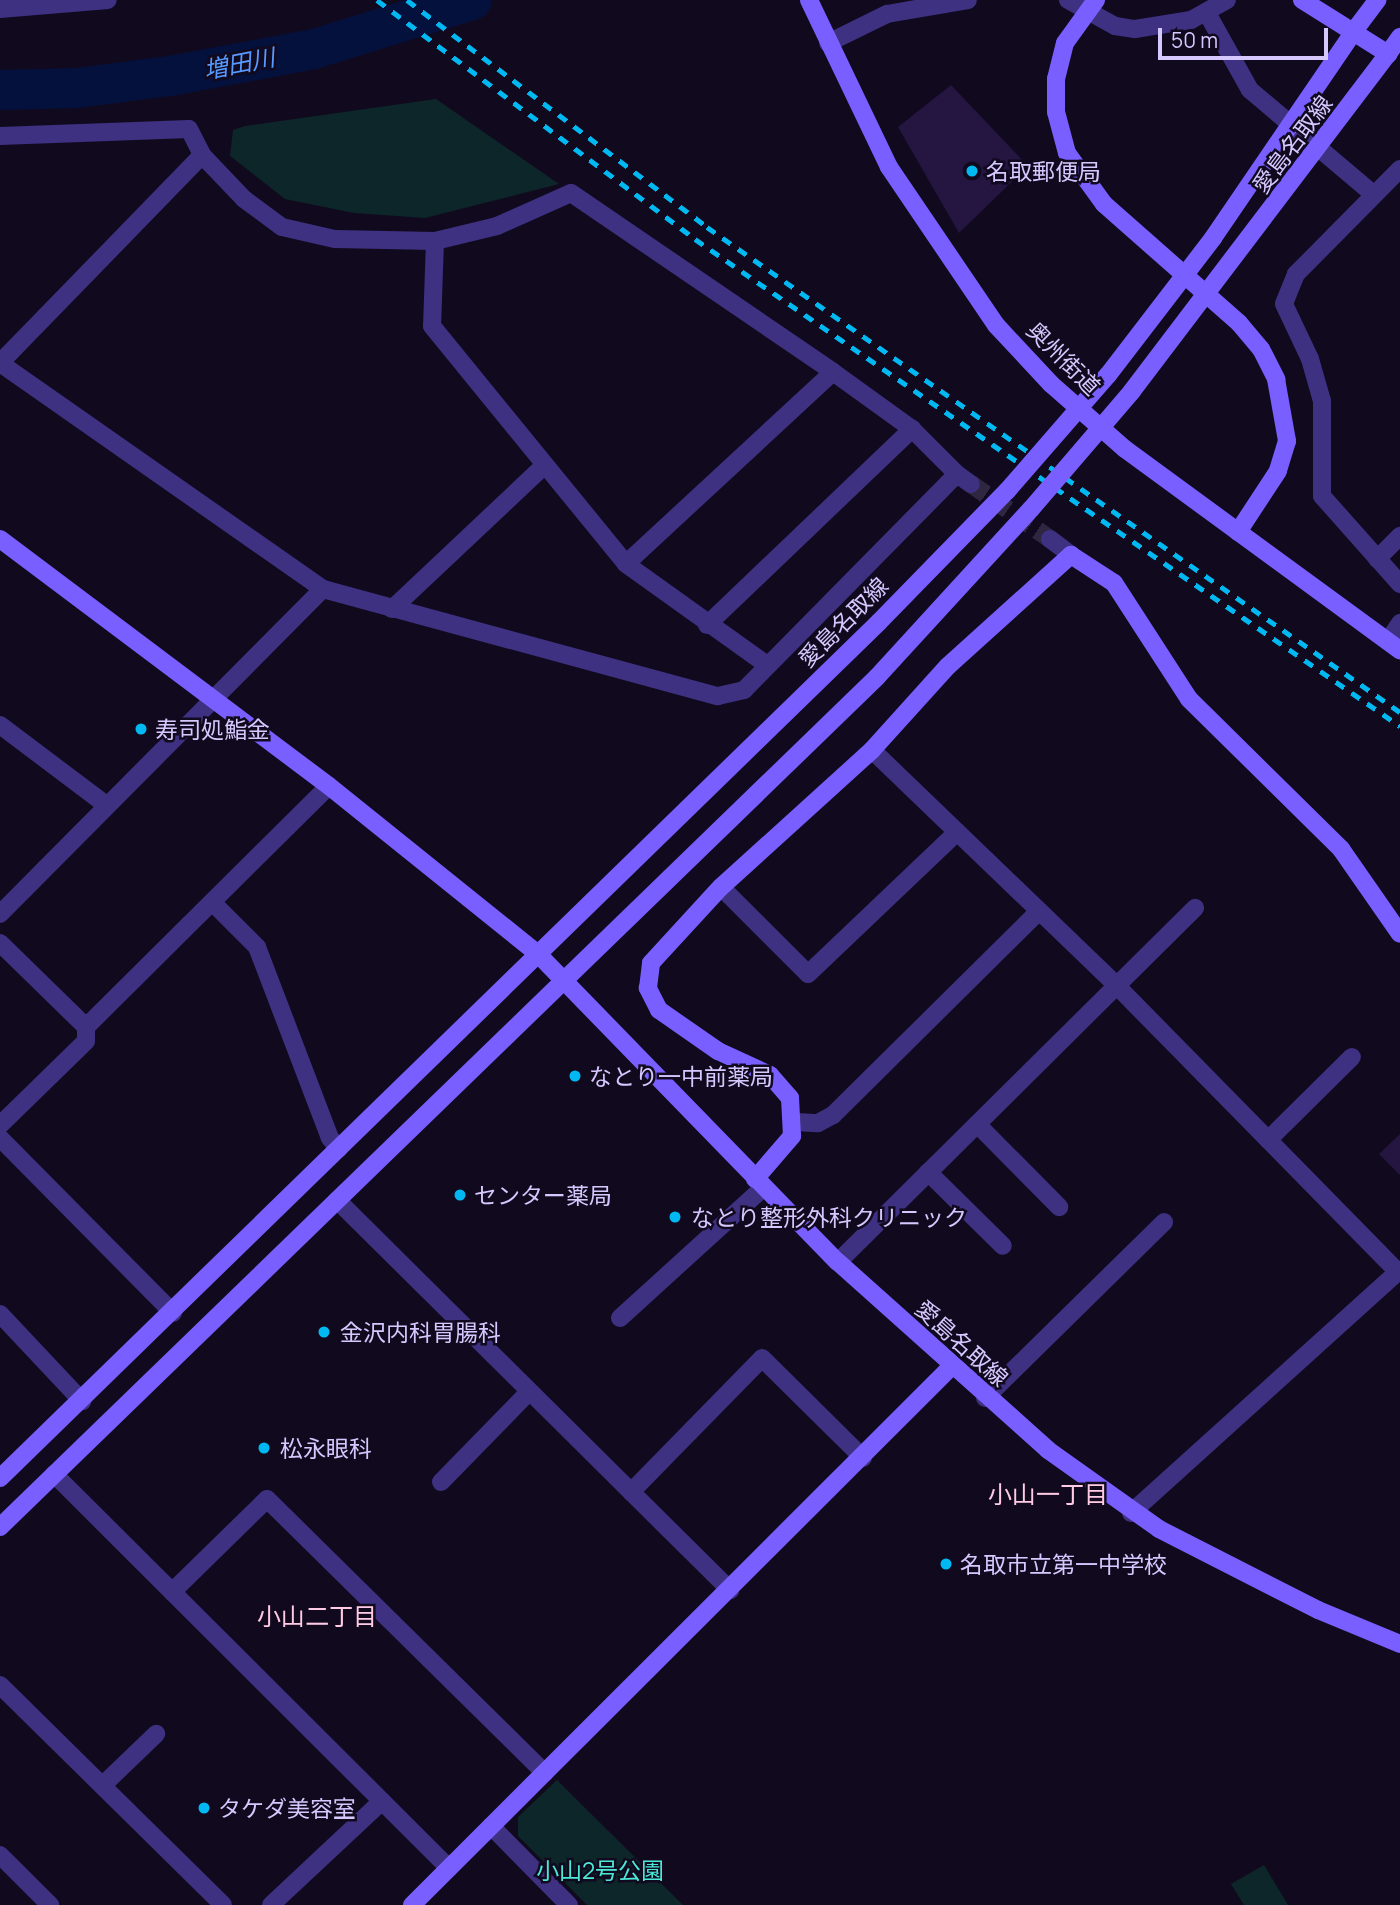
<!DOCTYPE html>
<meta charset="utf-8">
<style>
body{margin:0}
#map{position:relative;width:1400px;height:1905px;overflow:hidden;background:#110a1f;font-family:Manrope,"Noto Sans JP",sans-serif}
div>[style]{position:absolute}
.green>*{inset:0;background:#0d2629}
.river>*{height:40px;margin:-20px;padding:0 20px;transform-origin:20px;border-radius:20px;background:#05113d}
.building>*{inset:0;background:#241541}
.street-tunnel>*{height:18px;margin-top:-9px;transform-origin:0;background:repeating-linear-gradient(90deg,#2f2641 0 18px,transparent 0 27px)}
.street>*{height:18px;margin:-9px;padding:0 9px;transform-origin:9px;border-radius:9px;background:#3f3182}
.secondary>*{height:18px;margin:-9px;padding:0 9px;transform-origin:9px;border-radius:9px;background:#795fff}
.rail>*{height:5px;margin-top:-2.5px;transform-origin:0;background:repeating-linear-gradient(90deg,#00b9f3 0 10px,transparent 0 19px)}
.secondary-bridge>*{height:18px;margin:-9px;padding:0 9px;transform-origin:9px;border-radius:9px;background:#795fff}
.dots>*{width:19px;height:19px;translate:-50% -50%;box-sizing:border-box;border:4px solid #110a1f;border-radius:50%}
span{translate:-50% -50%;white-space:nowrap;text-align:center;line-height:1.15;-webkit-text-stroke:5px #110a1f;paint-order:stroke}
.street-label{font-size:23px;color:#d6c8ff}
.poi-label{font-size:23px;color:#d6c8ff}
.left{translate:0 -50%;text-align:left}
.park-label{font-size:23px;color:#4be8d7}
.water-label{font-size:24px;color:#5699ff;font-style:italic}
.neighbourhood-label{font-size:24px;color:#ffcae4}
.scale{position:absolute;left:1158px;top:28px;width:170px;height:32px;box-sizing:border-box;border:4px solid #d6c8ff;border-top:0;padding-left:9px;font-size:21px;line-height:24px;white-space:nowrap;color:#d6c8ff;-webkit-text-stroke:5px #110a1f;paint-order:stroke}
</style>
<div id="map">
<div class="green">
<div style="clip-path:polygon(436px 99px,559px 184px,425px 218px,354px 213px,285px 199px,230px 156px,233px 130px,245px 126px)"></div>
<div style="clip-path:polygon(557px 1780px,683px 1905px,587px 1905px,518px 1836px,518px 1817px)"></div>
<div style="clip-path:polygon(1264px 1865px,1288px 1905px,1244px 1905px,1231px 1884px)"></div>
</div>
<div class="river">
<div style="left:0;top:90px;width:77px;rotate:-1.5deg"></div>
<div style="left:77px;top:88px;width:94px;rotate:-7.4deg"></div>
<div style="left:170px;top:76px;width:147px;rotate:-10.6deg"></div>
<div style="left:314px;top:49px;width:165px;rotate:-17.2deg"></div>
</div>
<div class="building">
<div style="clip-path:polygon(951px 85px,1028px 166px,959px 233px,898px 127px)"></div>
<div style="clip-path:polygon(1400px 1134px,1400px 1175px,1379px 1154px)"></div>
</div>
<div class="street-tunnel">
<div style="left:971px;top:484px;width:96px;rotate:34.8deg"></div>
</div>
<div class="street">
<div style="left:1068px;top:0;width:54px;rotate:29deg"></div>
<div style="left:1115px;top:26px;width:20px;rotate:9deg"></div>
<div style="left:1135px;top:29px;width:57px;rotate:-9.1deg"></div>
<div style="left:1191px;top:20px;width:41px;rotate:-29.1deg"></div>
<div style="left:0;top:9px;width:108px;rotate:-4.8deg"></div>
<div style="left:1207px;top:13px;width:88px;rotate:60.8deg"></div>
<div style="left:1250px;top:90px;width:161px;rotate:40.2deg"></div>
<div style="left:828px;top:43px;width:66px;rotate:-26.2deg"></div>
<div style="left:887px;top:14px;width:82px;rotate:-9.8deg"></div>
<div style="left:0;top:136px;width:189px;rotate:-2.1deg"></div>
<div style="left:189px;top:129px;width:29px;rotate:63deg"></div>
<div style="left:202px;top:155px;width:61px;rotate:46.3deg"></div>
<div style="left:244px;top:199px;width:47px;rotate:36.4deg"></div>
<div style="left:282px;top:227px;width:54px;rotate:12.8deg"></div>
<div style="left:335px;top:239px;width:100px;rotate:1.1deg"></div>
<div style="left:435px;top:241px;width:64px;rotate:-13.6deg"></div>
<div style="left:497px;top:226px;width:81px;rotate:-24deg"></div>
<div style="left:571px;top:193px;width:317px;rotate:34.3deg"></div>
<div style="left:833px;top:372px;width:282px;rotate:137.2deg"></div>
<div style="left:1400px;top:169px;width:148px;rotate:134.7deg"></div>
<div style="left:1296px;top:274px;width:32px;rotate:112deg"></div>
<div style="left:1284px;top:304px;width:61px;rotate:64.7deg"></div>
<div style="left:1310px;top:359px;width:44px;rotate:74.1deg"></div>
<div style="left:1322px;top:401px;width:95px;rotate:90deg"></div>
<div style="left:1322px;top:496px;width:118px;rotate:48.4deg"></div>
<div style="left:435px;top:241px;width:85px;rotate:92deg"></div>
<div style="left:432px;top:326px;width:307px;rotate:50.8deg"></div>
<div style="left:626px;top:564px;width:173px;rotate:35.6deg"></div>
<div style="left:0;top:363px;width:394px;rotate:35deg"></div>
<div style="left:323px;top:589px;width:409px;rotate:15.2deg"></div>
<div style="left:718px;top:696px;width:27px;rotate:-13deg"></div>
<div style="left:744px;top:690px;width:303px;rotate:-45.4deg"></div>
<div style="left:957px;top:474px;width:17px;rotate:36deg"></div>
<div style="left:0;top:363px;width:290px;rotate:-45.8deg"></div>
<div style="left:833px;top:372px;width:97px;rotate:35.8deg"></div>
<div style="left:912px;top:429px;width:64px;rotate:45deg"></div>
<div style="left:1050px;top:539px;width:26px;rotate:37deg"></div>
<div style="left:1377px;top:559px;width:33px;rotate:-45deg"></div>
<div style="left:392px;top:609px;width:209px;rotate:-43.3deg"></div>
<div style="left:707px;top:625px;width:284px;rotate:-43.7deg"></div>
<div style="left:1388px;top:641px;width:22px;rotate:-56deg"></div>
<div style="left:0;top:725px;width:133px;rotate:37deg"></div>
<div style="left:872px;top:750px;width:339px;rotate:43.9deg"></div>
<div style="left:1116px;top:985px;width:402px;rotate:45.5deg"></div>
<div style="left:721px;top:887px;width:123px;rotate:45deg"></div>
<div style="left:808px;top:974px;width:206px;rotate:-43.6deg"></div>
<div style="left:212px;top:902px;width:64px;rotate:45deg"></div>
<div style="left:257px;top:947px;width:204px;rotate:69.1deg"></div>
<div style="left:330px;top:1138px;width:14px;rotate:51deg"></div>
<div style="left:0;top:914px;width:458px;rotate:-45.2deg"></div>
<div style="left:0;top:943px;width:120px;rotate:44.3deg"></div>
<div style="left:86px;top:1027px;width:342px;rotate:-44.8deg"></div>
<div style="left:796px;top:1122px;width:22px;rotate:3deg"></div>
<div style="left:818px;top:1123px;width:17px;rotate:-28deg"></div>
<div style="left:833px;top:1115px;width:290px;rotate:-44.7deg"></div>
<div style="left:977px;top:1124px;width:117px;rotate:45.3deg"></div>
<div style="left:0;top:1125px;width:120px;rotate:-44.3deg"></div>
<div style="left:86px;top:1041px;width:14px;rotate:-90deg"></div>
<div style="left:0;top:1138px;width:246px;rotate:45.3deg"></div>
<div style="left:1268px;top:1140px;width:118px;rotate:-44.7deg"></div>
<div style="left:928px;top:1172px;width:105px;rotate:44.6deg"></div>
<div style="left:337px;top:1200px;width:554px;rotate:44.78deg"></div>
<div style="left:838px;top:1262px;width:503px;rotate:-44.76deg"></div>
<div style="left:0;top:1314px;width:120px;rotate:46.7deg"></div>
<div style="left:620px;top:1318px;width:193px;rotate:-42.3deg"></div>
<div style="left:985px;top:1398px;width:251px;rotate:-44.5deg"></div>
<div style="left:54px;top:1474px;width:558px;rotate:44.93deg"></div>
<div style="left:441px;top:1482px;width:124px;rotate:-45.7deg"></div>
<div style="left:631px;top:1492px;width:187px;rotate:-45.6deg"></div>
<div style="left:762px;top:1358px;width:142px;rotate:44.7deg"></div>
<div style="left:1131px;top:1513px;width:363px;rotate:-42.1deg"></div>
<div style="left:172px;top:1592px;width:133px;rotate:-44.4deg"></div>
<div style="left:267px;top:1499px;width:390px;rotate:44.6deg"></div>
<div style="left:0;top:1685px;width:313px;rotate:44.6deg"></div>
<div style="left:103px;top:1785px;width:74px;rotate:-43.9deg"></div>
<div style="left:491px;top:1826px;width:111px;rotate:45.4deg"></div>
<div style="left:0;top:1855px;width:71px;rotate:45deg"></div>
<div style="left:271px;top:1905px;width:152px;rotate:-43.1deg"></div>
</div>
<div class="secondary">
<div style="left:809px;top:0;width:185px;rotate:64.4deg"></div>
<div style="left:889px;top:167px;width:191px;rotate:55.9deg"></div>
<div style="left:996px;top:325px;width:81px;rotate:47deg"></div>
<div style="left:1051px;top:384px;width:98px;rotate:41.3deg"></div>
<div style="left:1125px;top:449px;width:341px;rotate:36.2deg"></div>
<div style="left:1302px;top:0;width:102px;rotate:32.1deg"></div>
<div style="left:1388px;top:54px;width:21px;rotate:-55deg"></div>
<div style="left:1354px;top:31px;width:39px;rotate:-53deg"></div>
<div style="left:1067px;top:153px;width:63px;rotate:54deg"></div>
<div style="left:1104px;top:204px;width:180px;rotate:41.4deg"></div>
<div style="left:1239px;top:323px;width:34px;rotate:50deg"></div>
<div style="left:1261px;top:349px;width:34px;rotate:63deg"></div>
<div style="left:1276px;top:379px;width:63px;rotate:79.9deg"></div>
<div style="left:1287px;top:441px;width:31px;rotate:107deg"></div>
<div style="left:1278px;top:471px;width:73px;rotate:123.3deg"></div>
<div style="left:0;top:539px;width:411px;rotate:36.9deg"></div>
<div style="left:329px;top:786px;width:267px;rotate:38.8deg"></div>
<div style="left:537px;top:953px;width:431px;rotate:45.8deg"></div>
<div style="left:838px;top:1262px;width:282px;rotate:41.8deg"></div>
<div style="left:1048px;top:1450px;width:136px;rotate:35.4deg"></div>
<div style="left:1159px;top:1529px;width:178px;rotate:27deg"></div>
<div style="left:1318px;top:1610px;width:89px;rotate:22.5deg"></div>
<div style="left:755px;top:1179px;width:57px;rotate:-49.3deg"></div>
<div style="left:792px;top:1136px;width:38px;rotate:-93deg"></div>
<div style="left:790px;top:1098px;width:30px;rotate:-131deg"></div>
<div style="left:770px;top:1075px;width:57px;rotate:-155.2deg"></div>
<div style="left:718px;top:1051px;width:72px;rotate:-145.2deg"></div>
<div style="left:659px;top:1010px;width:25px;rotate:-117deg"></div>
<div style="left:648px;top:988px;width:25px;rotate:-83deg"></div>
<div style="left:651px;top:963px;width:103px;rotate:-47.4deg"></div>
<div style="left:721px;top:887px;width:204px;rotate:-42.2deg"></div>
<div style="left:872px;top:750px;width:113px;rotate:-47.9deg"></div>
<div style="left:948px;top:666px;width:166px;rotate:-42.1deg"></div>
<div style="left:1071px;top:555px;width:51px;rotate:33.1deg"></div>
<div style="left:1114px;top:583px;width:138px;rotate:57.1deg"></div>
<div style="left:1189px;top:699px;width:214px;rotate:44.6deg"></div>
<div style="left:1341px;top:849px;width:103px;rotate:55.2deg"></div>
<div style="left:0;top:1478px;width:1227px;rotate:-44.24deg"></div>
<div style="left:879px;top:622px;width:183px;rotate:-45.7deg"></div>
<div style="left:0;top:1527px;width:1221px;rotate:-44.1deg"></div>
<div style="left:877px;top:677px;width:228px;rotate:-47.5deg"></div>
<div style="left:412px;top:1905px;width:762px;rotate:-44.95deg"></div>
</div>
<div class="rail">
<div style="left:377px;top:0;width:398px;rotate:36.9deg"></div>
<div style="left:695px;top:239px;width:857px;rotate:34.64deg"></div>
<div style="left:407px;top:0;width:376px;rotate:37.1deg"></div>
<div style="left:707px;top:227px;width:846px;rotate:34.99deg"></div>
</div>
<div class="secondary-bridge">
<div style="left:1067px;top:153px;width:42px;rotate:-105deg"></div>
<div style="left:1056px;top:112px;width:33px;rotate:-90deg"></div>
<div style="left:1056px;top:79px;width:37px;rotate:-76deg"></div>
<div style="left:1065px;top:43px;width:53px;rotate:-54.2deg"></div>
<div style="left:1007px;top:491px;width:154px;rotate:-49deg"></div>
<div style="left:1108px;top:375px;width:173px;rotate:-52.5deg"></div>
<div style="left:1213px;top:238px;width:250px;rotate:-55.7deg"></div>
<div style="left:1031px;top:509px;width:155px;rotate:-49.4deg"></div>
<div style="left:1132px;top:391px;width:423px;rotate:-52.8deg"></div>
</div>
<div class="dots">
<div style="left:972px;top:171px;background:#00b9f3"></div>
<div style="left:141px;top:729px;background:#00b9f3"></div>
<div style="left:575px;top:1076px;background:#00b9f3"></div>
<div style="left:460px;top:1195px;background:#00b9f3"></div>
<div style="left:675px;top:1217px;background:#00b9f3"></div>
<div style="left:324px;top:1332px;background:#00b9f3"></div>
<div style="left:264px;top:1448px;background:#00b9f3"></div>
<div style="left:946px;top:1564px;background:#00b9f3"></div>
<div style="left:204px;top:1808px;background:#00b9f3"></div>
</div>
<div class="street-label">
<span style="left:1292px;top:144px;rotate:-53deg">愛島名取線</span>
<span style="left:1064px;top:358px;rotate:45deg">奥州街道</span>
<span style="left:843px;top:622px;rotate:-45deg">愛島名取線</span>
<span style="left:962px;top:1343px;rotate:42deg">愛島名取線</span>
</div>
<div class="poi-label">
<span class="left" style="left:986px;top:171px">名取郵便局</span>
<span class="left" style="left:155px;top:729px">寿司処鮨金</span>
<span class="left" style="left:589px;top:1076px">なとり一中前薬局</span>
<span class="left" style="left:474px;top:1195px">センター薬局</span>
<span class="left" style="left:691px;top:1217px">なとり整形外科クリニック</span>
<span class="left" style="left:340px;top:1332px">金沢内科胃腸科</span>
<span class="left" style="left:280px;top:1448px">松永眼科</span>
<span class="left" style="left:960px;top:1564px">名取市立第一中学校</span>
<span class="left" style="left:218px;top:1808px">タケダ美容室</span>
</div>
<div class="park-label">
<span style="left:600px;top:1870px">小山2号公園</span>
</div>
<div class="water-label">
<span style="left:239px;top:63px;rotate:-11deg">増田川</span>
</div>
<div class="neighbourhood-label">
<span style="left:1048px;top:1494px">小山一丁目</span>
<span style="left:317px;top:1616px">小山二丁目</span>
</div>
<div class="scale">50 m</div>
</div>
